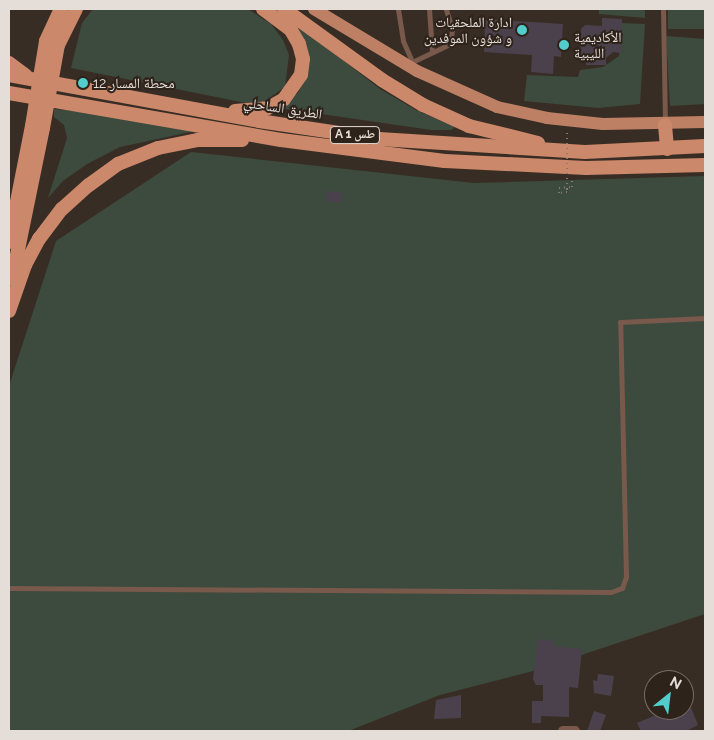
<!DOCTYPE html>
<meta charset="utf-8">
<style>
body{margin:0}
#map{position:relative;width:714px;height:740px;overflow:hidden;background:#382d24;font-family:Raleway,"Noto Naskh Arabic",sans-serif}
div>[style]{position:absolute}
.green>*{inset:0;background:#3d4a3e;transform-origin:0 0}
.building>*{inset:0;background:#4b414c;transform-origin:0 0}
.path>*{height:2px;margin-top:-1px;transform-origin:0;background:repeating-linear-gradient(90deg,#847b73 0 1px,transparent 0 5px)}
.service>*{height:5px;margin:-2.5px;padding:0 2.5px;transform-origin:2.5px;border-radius:2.5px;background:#78594c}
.minor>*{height:10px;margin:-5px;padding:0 5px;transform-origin:5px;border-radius:5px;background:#78594c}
.primary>*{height:12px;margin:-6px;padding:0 6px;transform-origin:6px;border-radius:6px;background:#be8065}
.trunk>*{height:14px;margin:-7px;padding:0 7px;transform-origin:7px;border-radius:7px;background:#cc886a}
.path-bridge>*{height:2px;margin-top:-1px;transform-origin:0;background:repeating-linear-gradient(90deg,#847b73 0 1px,transparent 0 5px)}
.trunk-bridge>*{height:14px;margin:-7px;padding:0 7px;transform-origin:7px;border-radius:7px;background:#cc886a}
.dots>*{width:14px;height:14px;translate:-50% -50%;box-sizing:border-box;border:2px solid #2e231a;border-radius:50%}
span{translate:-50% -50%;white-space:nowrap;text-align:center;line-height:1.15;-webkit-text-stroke:4px #2e231a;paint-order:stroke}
.shield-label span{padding:1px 4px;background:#2e231a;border:1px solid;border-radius:4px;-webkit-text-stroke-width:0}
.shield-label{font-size:12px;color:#e5ddd8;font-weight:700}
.poi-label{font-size:14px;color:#e5ddd8}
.right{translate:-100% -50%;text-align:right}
.left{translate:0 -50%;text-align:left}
.street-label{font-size:14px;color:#e5ddd8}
.frame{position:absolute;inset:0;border:10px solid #e5ddd8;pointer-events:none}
.north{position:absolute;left:644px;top:670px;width:50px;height:50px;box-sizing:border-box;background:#2e231a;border:1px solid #776d66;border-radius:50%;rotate:29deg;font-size:14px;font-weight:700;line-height:20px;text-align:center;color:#e5ddd8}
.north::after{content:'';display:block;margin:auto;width:18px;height:22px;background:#53cdcb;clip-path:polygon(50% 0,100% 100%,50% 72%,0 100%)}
</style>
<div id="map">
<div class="green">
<div style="clip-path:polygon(93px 9px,248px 9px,271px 24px,283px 40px,289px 55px,285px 87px,263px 102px,246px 103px,71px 68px,82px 23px)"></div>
<div style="clip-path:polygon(599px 9px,645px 9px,645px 18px,599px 14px)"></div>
<div style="left:668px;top:9px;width:37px;height:20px"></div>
<div style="clip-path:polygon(287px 17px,380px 89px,416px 110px,455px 127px,451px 130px,431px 130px,280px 108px,298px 93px,305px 78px)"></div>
<div style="clip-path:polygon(621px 23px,645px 24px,640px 104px,598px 108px,524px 101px,527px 75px,578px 77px,580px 70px,603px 67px,619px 56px)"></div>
<div style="clip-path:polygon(666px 36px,705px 39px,705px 104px,670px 106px)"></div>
<div style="clip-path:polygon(54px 109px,77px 111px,195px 131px,120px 147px,87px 164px,63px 181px,48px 198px,67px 138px,64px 125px,54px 117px)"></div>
<div style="clip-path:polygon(191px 152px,474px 183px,705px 176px,705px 614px,533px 671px,440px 695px,348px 731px,9px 731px,9px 386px,56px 241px)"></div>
</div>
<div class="building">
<div style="clip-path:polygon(602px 18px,622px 19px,621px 53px,613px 52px,606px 58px,606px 65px,586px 65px,586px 57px,580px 57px,581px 29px,585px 25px,602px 26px)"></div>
<div style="clip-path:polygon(485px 19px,563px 24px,561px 57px,554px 56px,553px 74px,531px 72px,532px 55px,484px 52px)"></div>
<div style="left:327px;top:191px;width:15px;height:10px;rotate:8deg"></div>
<div style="clip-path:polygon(538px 639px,551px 640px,555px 646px,582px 649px,578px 688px,569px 687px,569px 717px,541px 716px,541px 723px,532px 723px,532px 701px,543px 701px,543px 685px,536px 685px,533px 679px)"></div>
<div style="clip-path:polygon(598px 674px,614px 676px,611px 696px,594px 693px,593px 680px,597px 681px)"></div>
<div style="clip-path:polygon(461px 695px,461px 718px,434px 719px,436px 700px)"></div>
<div style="clip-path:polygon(690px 705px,698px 725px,686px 731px,641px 731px,637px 723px,663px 712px,662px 710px,684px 710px)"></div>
<div style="clip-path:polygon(594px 711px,606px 715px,600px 731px,587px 731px)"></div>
</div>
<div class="path">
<div style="left:567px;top:189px;width:3px;rotate:90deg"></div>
<div style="left:567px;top:192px;width:8px;rotate:173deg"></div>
<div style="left:559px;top:193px;width:5px;rotate:-90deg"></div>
<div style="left:559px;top:188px;width:13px;rotate:-4deg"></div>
<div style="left:572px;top:187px;width:9px;rotate:-90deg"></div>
</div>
<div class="service">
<div style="left:398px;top:9px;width:32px;rotate:81deg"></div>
<div style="left:403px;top:41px;width:24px;rotate:66deg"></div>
<div style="left:429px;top:9px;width:43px;rotate:86deg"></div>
<div style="left:663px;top:9px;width:113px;rotate:89deg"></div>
<div style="left:412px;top:62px;width:42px;rotate:-25.3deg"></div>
<div style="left:450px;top:44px;width:15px;rotate:-82deg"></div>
<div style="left:452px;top:29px;width:21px;rotate:-107deg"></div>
<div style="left:9px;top:588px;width:602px;rotate:0.38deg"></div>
<div style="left:611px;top:592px;width:12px;rotate:-20deg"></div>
<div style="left:622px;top:588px;width:12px;rotate:-70deg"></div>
<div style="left:626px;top:577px;width:255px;rotate:-91.3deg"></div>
<div style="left:620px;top:322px;width:85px;rotate:-2.7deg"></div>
</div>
<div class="minor">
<div style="left:563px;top:731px;width:12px"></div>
</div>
<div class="primary">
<div style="left:314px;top:9px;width:120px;rotate:31deg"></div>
<div style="left:417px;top:71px;width:88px;rotate:24.2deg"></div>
<div style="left:497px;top:107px;width:51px;rotate:12.4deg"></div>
<div style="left:547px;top:118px;width:56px;rotate:6.1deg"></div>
<div style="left:603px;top:124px;width:102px;rotate:-1.1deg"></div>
</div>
<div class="trunk">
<div style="left:284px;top:9px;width:121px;rotate:35.9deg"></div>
<div style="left:382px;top:80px;width:48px;rotate:31.4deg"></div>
<div style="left:423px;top:105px;width:51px;rotate:24.5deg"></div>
<div style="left:469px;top:126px;width:71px;rotate:13.8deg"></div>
<div style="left:46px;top:41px;width:35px;rotate:-65deg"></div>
<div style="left:58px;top:45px;width:40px;rotate:-63.4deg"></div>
<div style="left:9px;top:63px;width:21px;rotate:37deg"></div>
<div style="left:9px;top:75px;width:254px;rotate:10.4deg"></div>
<div style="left:259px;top:121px;width:121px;rotate:8.5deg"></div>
<div style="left:379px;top:139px;width:206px;rotate:3.6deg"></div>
<div style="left:585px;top:152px;width:120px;rotate:-2.9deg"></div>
<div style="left:9px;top:93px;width:276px;rotate:9.8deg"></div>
<div style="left:281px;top:140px;width:165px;rotate:7.3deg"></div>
<div style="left:445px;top:161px;width:141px;rotate:2.8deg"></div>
<div style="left:586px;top:168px;width:119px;rotate:-1.4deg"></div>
<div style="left:235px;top:111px;width:33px;rotate:-5deg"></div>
<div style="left:268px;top:108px;width:18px;rotate:-29deg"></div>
<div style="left:284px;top:99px;width:29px;rotate:-55deg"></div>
<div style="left:301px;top:75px;width:16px;rotate:-83deg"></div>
<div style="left:303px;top:59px;width:16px;rotate:-105deg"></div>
<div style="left:299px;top:44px;width:16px;rotate:-120deg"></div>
<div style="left:291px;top:30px;width:35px;rotate:-143deg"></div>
<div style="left:665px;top:125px;width:24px;rotate:85deg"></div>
<div style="left:9px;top:242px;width:118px;rotate:-78.8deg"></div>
<div style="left:12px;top:279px;width:154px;rotate:-78.4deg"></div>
<div style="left:9px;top:311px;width:49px;rotate:-70.8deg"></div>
<div style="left:25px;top:265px;width:30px;rotate:-62deg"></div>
<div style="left:39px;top:239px;width:38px;rotate:-53deg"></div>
<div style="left:62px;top:209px;width:36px;rotate:-42deg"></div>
<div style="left:89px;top:185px;width:36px;rotate:-36deg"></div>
<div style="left:118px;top:164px;width:43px;rotate:-21.8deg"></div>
<div style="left:158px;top:148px;width:41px;rotate:-11.3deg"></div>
<div style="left:198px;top:140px;width:44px"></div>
</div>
<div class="path-bridge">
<div style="left:567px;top:189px;width:60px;rotate:-90deg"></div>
</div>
<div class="trunk-bridge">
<div style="left:32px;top:126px;width:86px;rotate:-80.6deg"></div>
<div style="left:43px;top:128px;width:84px;rotate:-79.8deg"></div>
</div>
<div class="dots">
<div style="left:522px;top:30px;background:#53cdcb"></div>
<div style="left:564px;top:45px;background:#53cdcb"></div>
<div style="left:83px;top:83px;background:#53cdcb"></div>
</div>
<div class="shield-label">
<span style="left:355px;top:135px">A 1 طس</span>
</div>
<div class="poi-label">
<span class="right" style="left:512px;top:30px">ادارة الملحقيات<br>و شؤون الموفدين</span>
<span class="left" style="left:574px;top:45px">الأكاديمية<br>الليبية</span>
<span class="left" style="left:93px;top:83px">محطة المسار 12</span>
</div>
<div class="street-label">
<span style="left:283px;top:108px;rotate:9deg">الطريق الساحلي</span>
</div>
<div class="frame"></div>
<div class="north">N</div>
</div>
